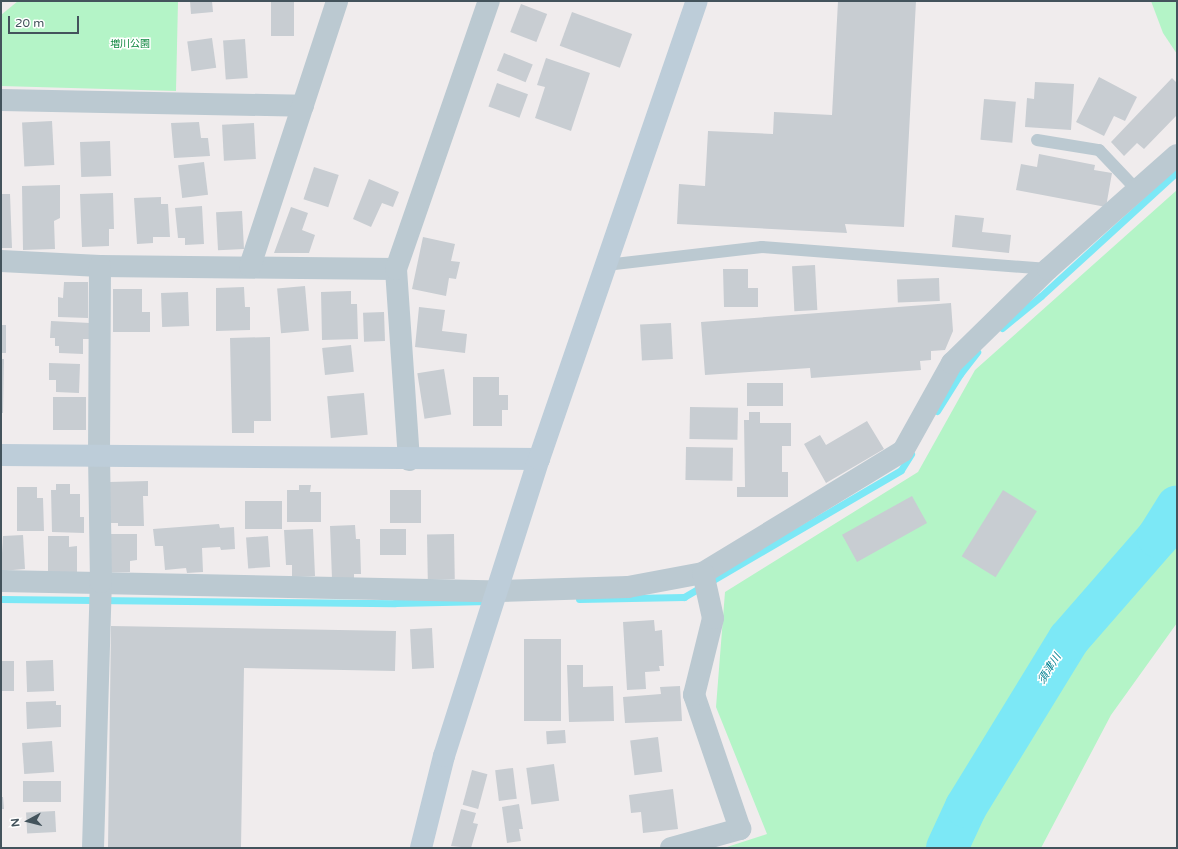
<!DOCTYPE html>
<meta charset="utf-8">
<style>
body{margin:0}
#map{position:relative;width:1178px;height:849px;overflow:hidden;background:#f0eced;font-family:"Varela Round","Noto Sans JP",sans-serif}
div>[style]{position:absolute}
.green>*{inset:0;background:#b4f4c7}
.stream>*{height:7px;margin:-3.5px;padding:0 3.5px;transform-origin:3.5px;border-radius:3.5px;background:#7ce8f6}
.river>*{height:42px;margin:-21px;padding:0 21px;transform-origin:21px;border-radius:21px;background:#7ce8f6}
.building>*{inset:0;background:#c8cdd2;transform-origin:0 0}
.lane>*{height:12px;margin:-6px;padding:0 6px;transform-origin:6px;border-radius:6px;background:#bbc9d1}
.street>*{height:22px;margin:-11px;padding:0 11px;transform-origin:11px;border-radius:11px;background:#bbc9d1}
.secondary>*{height:22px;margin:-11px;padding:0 11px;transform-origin:11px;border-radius:11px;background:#bdcdd9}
span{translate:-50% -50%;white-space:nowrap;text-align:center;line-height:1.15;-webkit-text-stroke:3px #fff;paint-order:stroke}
.park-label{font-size:10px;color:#0b863d}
.water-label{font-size:11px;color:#038292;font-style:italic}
.frame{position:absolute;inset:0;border:2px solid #43535c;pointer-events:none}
.north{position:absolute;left:8px;top:801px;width:40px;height:40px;-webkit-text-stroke:3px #fff;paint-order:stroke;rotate:263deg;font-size:11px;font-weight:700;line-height:16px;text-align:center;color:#43535c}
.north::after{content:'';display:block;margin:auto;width:14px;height:18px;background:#43535c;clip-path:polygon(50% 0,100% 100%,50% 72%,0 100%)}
.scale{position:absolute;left:8px;top:16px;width:71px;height:18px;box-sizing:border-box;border:2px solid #43535c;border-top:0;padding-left:5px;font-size:12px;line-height:14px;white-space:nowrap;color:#43535c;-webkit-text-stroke:3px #fff;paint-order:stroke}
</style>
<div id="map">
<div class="green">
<div style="clip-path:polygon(18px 1px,178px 1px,176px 91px,1px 86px,1px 15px)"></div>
<div style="clip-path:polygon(1151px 1px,1177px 1px,1177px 54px,1163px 33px)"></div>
<div style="clip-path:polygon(1177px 190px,1177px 623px,1111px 715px,1041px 848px,724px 848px,767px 834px,716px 707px,725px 592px,918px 472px,975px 370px)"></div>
</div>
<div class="stream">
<div style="left:1002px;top:328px;width:50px;rotate:-39.4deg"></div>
<div style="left:1041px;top:296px;width:184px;rotate:-42.4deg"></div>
<div style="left:937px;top:411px;width:44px;rotate:-58.1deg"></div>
<div style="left:960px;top:374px;width:28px;rotate:-52deg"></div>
<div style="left:1px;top:599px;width:394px;rotate:0.6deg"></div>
<div style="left:395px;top:603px;width:94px;rotate:-1.2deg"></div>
<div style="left:579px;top:599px;width:105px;rotate:-1.1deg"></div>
<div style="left:684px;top:597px;width:251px;rotate:-30.3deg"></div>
<div style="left:901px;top:470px;width:19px;rotate:-58deg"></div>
</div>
<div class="river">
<div style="left:947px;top:848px;width:45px;rotate:-65.1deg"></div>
<div style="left:966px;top:807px;width:197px;rotate:-58.5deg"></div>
<div style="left:1069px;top:639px;width:135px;rotate:-48.9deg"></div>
<div style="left:1158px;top:537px;width:36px;rotate:-58deg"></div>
</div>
<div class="building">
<div style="clip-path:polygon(190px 1px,212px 1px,213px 12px,191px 14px)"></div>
<div style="left:271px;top:1px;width:23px;height:35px"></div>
<div style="clip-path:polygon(838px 1px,916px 1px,904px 227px,845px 224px,847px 233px,677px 224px,679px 184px,705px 186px,708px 131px,773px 134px,774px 112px,832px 115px)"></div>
<div style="left:521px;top:4px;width:28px;height:30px;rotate:21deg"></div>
<div style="left:572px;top:12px;width:64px;height:36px;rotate:20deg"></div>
<div style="left:212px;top:38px;width:30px;height:25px;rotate:82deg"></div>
<div style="left:245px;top:39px;width:39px;height:22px;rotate:86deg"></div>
<div style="left:504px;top:53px;width:31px;height:19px;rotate:22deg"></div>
<div style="clip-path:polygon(546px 58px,590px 73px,571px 131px,535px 118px,545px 87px,537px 85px)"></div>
<div style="clip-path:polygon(1099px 77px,1137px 97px,1125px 121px,1114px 116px,1104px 136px,1076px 122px)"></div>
<div style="clip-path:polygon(1172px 78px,1177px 83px,1177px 115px,1144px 149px,1137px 143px,1124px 156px,1111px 142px)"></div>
<div style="clip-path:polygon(1035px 82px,1074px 84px,1071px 130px,1025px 127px,1027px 98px,1034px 99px)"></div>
<div style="left:497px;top:83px;width:33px;height:25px;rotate:20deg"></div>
<div style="left:984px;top:99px;width:32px;height:41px;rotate:5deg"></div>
<div style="left:52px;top:121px;width:44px;height:30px;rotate:87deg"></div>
<div style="clip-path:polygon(199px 122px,201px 138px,208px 138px,210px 156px,174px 158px,171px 123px)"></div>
<div style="left:254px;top:123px;width:36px;height:32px;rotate:87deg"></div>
<div style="left:110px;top:141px;width:35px;height:30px;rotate:88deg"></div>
<div style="clip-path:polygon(1039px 154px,1095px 165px,1094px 170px,1112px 173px,1106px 207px,1016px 190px,1021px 164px,1037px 167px)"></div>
<div style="left:204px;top:162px;width:33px;height:26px;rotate:83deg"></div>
<div style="left:314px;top:167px;width:26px;height:34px;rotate:18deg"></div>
<div style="clip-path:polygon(369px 179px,399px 192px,393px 207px,382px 203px,371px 227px,353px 219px)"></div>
<div style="clip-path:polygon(60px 185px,60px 218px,54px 221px,55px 249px,23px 250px,22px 186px)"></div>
<div style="clip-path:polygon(113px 193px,114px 229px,109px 229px,109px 246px,82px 247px,80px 194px)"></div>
<div style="clip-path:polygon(1px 194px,10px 194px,12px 248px,1px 248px)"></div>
<div style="clip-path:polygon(161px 197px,161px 204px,168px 204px,170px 237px,153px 237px,153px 243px,137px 244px,134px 198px)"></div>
<div style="clip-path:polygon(202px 206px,204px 244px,185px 245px,185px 238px,178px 238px,175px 208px)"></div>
<div style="clip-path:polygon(291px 207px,308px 213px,302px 230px,315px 235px,309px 253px,274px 253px)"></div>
<div style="left:242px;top:211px;width:38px;height:26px;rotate:87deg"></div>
<div style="clip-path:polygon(955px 215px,984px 218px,982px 232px,1011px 235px,1009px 253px,952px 247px)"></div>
<div style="clip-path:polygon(423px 237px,455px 244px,451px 261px,460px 262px,456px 279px,449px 278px,446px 296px,412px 289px)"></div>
<div style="left:815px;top:265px;width:45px;height:23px;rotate:87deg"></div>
<div style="clip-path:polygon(723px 269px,748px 269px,748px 288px,758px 288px,758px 307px,724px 307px)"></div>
<div style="left:939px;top:278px;width:23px;height:42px;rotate:88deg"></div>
<div style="clip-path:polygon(64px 282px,88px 282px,88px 318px,58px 317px,58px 297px,63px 298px)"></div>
<div style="left:305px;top:286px;width:45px;height:28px;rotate:85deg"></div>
<div style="clip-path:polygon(244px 287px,245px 307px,250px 307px,250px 330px,216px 331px,216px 288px)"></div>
<div style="clip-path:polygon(113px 289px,142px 289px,142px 312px,150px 312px,150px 332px,113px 332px)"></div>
<div style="clip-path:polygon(351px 291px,351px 304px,357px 304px,358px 339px,322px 340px,321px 292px)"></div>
<div style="left:188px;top:292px;width:34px;height:27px;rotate:88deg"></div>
<div style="clip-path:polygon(951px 303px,953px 331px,945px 350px,931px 351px,931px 360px,920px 361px,921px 370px,811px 378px,810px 368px,705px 375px,701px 322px)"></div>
<div style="clip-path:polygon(419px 307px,445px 310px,442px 331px,467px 334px,465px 353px,415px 347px)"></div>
<div style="left:384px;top:312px;width:29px;height:21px;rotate:88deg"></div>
<div style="clip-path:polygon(51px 321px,90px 323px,89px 339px,83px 339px,83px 354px,59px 353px,59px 346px,55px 346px,55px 338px,50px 338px)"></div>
<div style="left:671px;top:323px;width:36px;height:31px;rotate:87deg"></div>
<div style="left:1px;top:325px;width:5px;height:28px"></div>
<div style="clip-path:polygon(270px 337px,271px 421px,254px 421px,254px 433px,232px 433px,230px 338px)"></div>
<div style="left:351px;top:345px;width:27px;height:29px;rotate:84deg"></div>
<div style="clip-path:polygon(1px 359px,4px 359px,3px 413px,1px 413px)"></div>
<div style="clip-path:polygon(49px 363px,80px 364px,79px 393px,56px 392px,56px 380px,49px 380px)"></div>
<div style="left:444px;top:369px;width:46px;height:27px;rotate:81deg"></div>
<div style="clip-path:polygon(473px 377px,499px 377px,499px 395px,508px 395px,508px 410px,502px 410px,502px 426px,473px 426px)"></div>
<div style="left:747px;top:383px;width:36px;height:23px"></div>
<div style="left:364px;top:393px;width:42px;height:37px;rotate:85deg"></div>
<div style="left:53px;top:397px;width:33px;height:33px"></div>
<div style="left:690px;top:407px;width:48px;height:32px;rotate:1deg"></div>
<div style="clip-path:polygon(749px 412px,760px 412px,760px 423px,791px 423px,791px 446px,782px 446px,782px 472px,788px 472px,788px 497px,737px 497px,737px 487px,745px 487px,744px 420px,749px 420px)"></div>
<div style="clip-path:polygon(867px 421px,884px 449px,826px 483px,804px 444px,820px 435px,826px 445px)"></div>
<div style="left:686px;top:447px;width:47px;height:33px;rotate:1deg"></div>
<div style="clip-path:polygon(148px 481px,148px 496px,143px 496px,144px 526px,118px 526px,118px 523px,110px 523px,109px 482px)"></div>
<div style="clip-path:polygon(56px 484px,70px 484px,70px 494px,80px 494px,80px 517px,84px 517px,84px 533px,52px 532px,51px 490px,56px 490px)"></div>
<div style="clip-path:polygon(299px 485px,311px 485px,310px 492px,321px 492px,321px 522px,287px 522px,287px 490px,299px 490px)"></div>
<div style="clip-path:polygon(17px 487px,37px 487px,37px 498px,43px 498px,44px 531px,17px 531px)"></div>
<div style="left:390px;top:490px;width:31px;height:33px"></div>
<div style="left:1003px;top:490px;width:40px;height:78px;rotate:32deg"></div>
<div style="left:912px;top:496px;width:31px;height:80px;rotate:61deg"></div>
<div style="left:245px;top:501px;width:37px;height:28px"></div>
<div style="clip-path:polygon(219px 524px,220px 528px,234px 527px,235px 549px,221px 550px,220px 547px,202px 548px,203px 572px,187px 573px,186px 568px,165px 570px,163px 546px,155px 546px,153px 529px)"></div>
<div style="clip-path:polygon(355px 525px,356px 539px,360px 539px,361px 574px,354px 574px,354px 578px,332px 579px,330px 526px)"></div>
<div style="clip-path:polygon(313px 529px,315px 576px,292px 577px,292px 565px,286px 565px,284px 530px)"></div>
<div style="left:380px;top:529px;width:26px;height:26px"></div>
<div style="clip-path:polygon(111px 534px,137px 534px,137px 560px,130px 561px,130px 572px,111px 572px)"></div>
<div style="left:454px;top:534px;width:45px;height:27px;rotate:89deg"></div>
<div style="clip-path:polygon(23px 535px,25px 569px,1px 571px,3px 536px)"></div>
<div style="clip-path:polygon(48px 536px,69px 536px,69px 547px,77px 546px,77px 574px,48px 574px)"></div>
<div style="left:268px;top:536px;width:31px;height:22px;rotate:86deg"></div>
<div style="clip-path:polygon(654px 620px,655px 631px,662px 630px,664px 666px,659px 666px,660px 671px,645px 672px,646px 689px,627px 690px,623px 622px)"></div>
<div style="clip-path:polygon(111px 626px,396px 631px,395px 671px,244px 668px,241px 848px,108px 848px)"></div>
<div style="left:432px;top:628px;width:40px;height:22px;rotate:87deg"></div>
<div style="left:524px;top:639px;width:37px;height:82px"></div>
<div style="left:53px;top:660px;width:31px;height:27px;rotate:88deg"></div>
<div style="left:1px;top:661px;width:13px;height:30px"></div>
<div style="clip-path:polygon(567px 665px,583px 665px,583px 687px,613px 686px,614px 721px,569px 722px)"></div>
<div style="clip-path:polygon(680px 686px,682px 721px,625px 723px,623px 697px,661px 694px,660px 687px)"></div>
<div style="clip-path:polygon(56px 701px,56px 705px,61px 705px,61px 727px,27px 729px,26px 702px)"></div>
<div style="left:565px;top:730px;width:13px;height:19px;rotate:86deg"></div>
<div style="left:658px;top:737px;width:35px;height:28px;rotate:83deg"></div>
<div style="left:52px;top:741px;width:31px;height:30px;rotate:86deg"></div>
<div style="left:554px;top:764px;width:37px;height:28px;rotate:82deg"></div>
<div style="left:513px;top:768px;width:31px;height:18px;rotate:83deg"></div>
<div style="left:472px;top:770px;width:16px;height:36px;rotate:15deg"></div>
<div style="left:61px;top:781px;width:21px;height:38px;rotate:90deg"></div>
<div style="clip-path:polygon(673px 789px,678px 829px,643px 833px,641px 812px,631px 813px,629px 795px)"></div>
<div style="clip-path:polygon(1px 797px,3px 797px,4px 809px,1px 809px)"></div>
<div style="clip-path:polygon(519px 804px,523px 829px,519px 829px,521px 841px,507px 843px,502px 807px)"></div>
<div style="clip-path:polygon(461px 809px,476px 813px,473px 823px,478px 824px,471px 848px,451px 846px)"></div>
<div style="left:55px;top:811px;width:21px;height:29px;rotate:87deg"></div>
</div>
<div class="lane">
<div style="left:1037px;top:140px;width:63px;rotate:9.2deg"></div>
<div style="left:1099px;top:150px;width:57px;rotate:46.4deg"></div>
<div style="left:606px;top:265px;width:157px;rotate:-6.6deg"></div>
<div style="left:762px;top:247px;width:287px;rotate:4.4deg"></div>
</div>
<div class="street">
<div style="left:1px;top:100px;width:302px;rotate:1.1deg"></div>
<div style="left:1px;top:261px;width:99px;rotate:2.9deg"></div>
<div style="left:100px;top:266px;width:296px;rotate:0.6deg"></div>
<div style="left:250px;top:266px;width:279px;rotate:-71.8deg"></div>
<div style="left:409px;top:460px;width:191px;rotate:-93.9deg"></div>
<div style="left:396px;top:269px;width:284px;rotate:-70.9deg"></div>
<div style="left:1px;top:581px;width:498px;rotate:1.2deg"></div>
<div style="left:499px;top:591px;width:129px;rotate:-1.8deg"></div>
<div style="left:628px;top:587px;width:76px;rotate:-10.6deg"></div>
<div style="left:703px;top:573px;width:234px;rotate:-31.4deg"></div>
<div style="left:903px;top:451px;width:101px;rotate:-60.9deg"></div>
<div style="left:952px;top:363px;width:134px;rotate:-44.4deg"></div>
<div style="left:1048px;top:269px;width:172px;rotate:-41.5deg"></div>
<div style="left:93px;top:848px;width:266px;rotate:-88.3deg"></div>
<div style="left:101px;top:582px;width:126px;rotate:-90.9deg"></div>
<div style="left:99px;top:456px;width:190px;rotate:-89.7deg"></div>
<div style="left:671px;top:848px;width:72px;rotate:-15.4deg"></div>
<div style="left:740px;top:829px;width:142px;rotate:-108.9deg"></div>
<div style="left:694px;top:695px;width:79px;rotate:-76.1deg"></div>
<div style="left:713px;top:618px;width:46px;rotate:-102.5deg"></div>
</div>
<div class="secondary">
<div style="left:1px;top:455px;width:538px;rotate:0.43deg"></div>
<div style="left:421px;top:848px;width:95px;rotate:-76deg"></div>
<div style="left:444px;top:756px;width:312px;rotate:-72.3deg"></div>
<div style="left:539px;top:459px;width:484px;rotate:-71deg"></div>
</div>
<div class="park-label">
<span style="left:130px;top:45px">増川公園</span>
</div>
<div class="water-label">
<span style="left:1050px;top:669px;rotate:-58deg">須津川</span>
</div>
<div class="frame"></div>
<div class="north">N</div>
<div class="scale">20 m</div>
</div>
